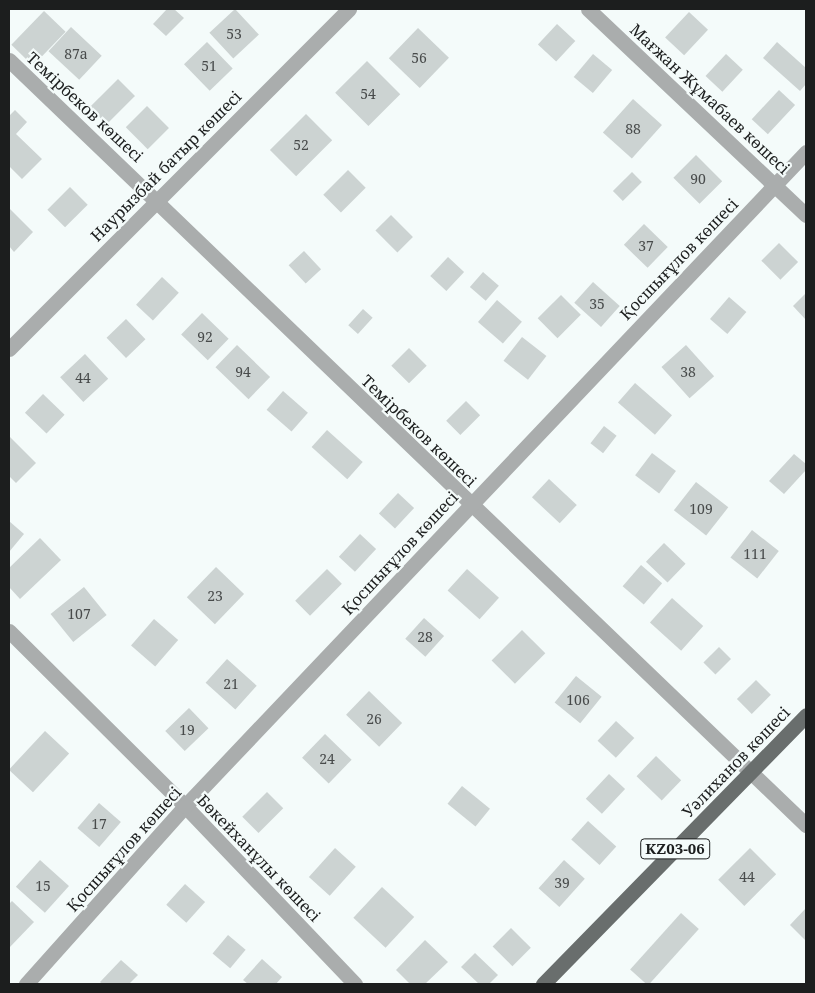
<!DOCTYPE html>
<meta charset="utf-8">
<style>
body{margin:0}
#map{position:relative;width:815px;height:993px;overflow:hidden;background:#f4fbfa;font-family:"Noto Serif",serif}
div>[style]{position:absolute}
.building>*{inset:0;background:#ccd3d2;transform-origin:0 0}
.minor>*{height:15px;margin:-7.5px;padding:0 7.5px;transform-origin:7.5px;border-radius:7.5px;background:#aaadad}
.major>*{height:15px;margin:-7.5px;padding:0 7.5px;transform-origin:7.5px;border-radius:7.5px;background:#696e6d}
span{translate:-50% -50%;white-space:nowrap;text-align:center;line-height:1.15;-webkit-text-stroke:4.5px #f4fbfa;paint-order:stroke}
.number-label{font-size:14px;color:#484b4b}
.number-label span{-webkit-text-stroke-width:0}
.shield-label span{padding:1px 4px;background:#f4fbfa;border:1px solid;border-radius:4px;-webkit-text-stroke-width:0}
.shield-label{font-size:15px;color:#1c1e1e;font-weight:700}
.street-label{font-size:16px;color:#1c1e1e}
.frame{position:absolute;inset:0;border:10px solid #1c1e1e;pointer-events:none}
</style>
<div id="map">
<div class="building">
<div style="clip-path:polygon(167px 9px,174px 9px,184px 18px,166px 36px,153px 24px)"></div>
<div style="left:235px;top:9px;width:35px;height:35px;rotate:47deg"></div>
<div style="left:44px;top:11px;width:30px;height:47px;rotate:44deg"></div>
<div style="left:689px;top:12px;width:26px;height:35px;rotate:43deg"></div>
<div style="left:557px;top:24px;width:25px;height:28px;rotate:43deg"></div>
<div style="left:71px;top:27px;width:42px;height:33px;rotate:43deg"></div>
<div style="left:418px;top:28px;width:43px;height:42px;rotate:44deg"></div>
<div style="left:207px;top:42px;width:37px;height:32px;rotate:46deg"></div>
<div style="clip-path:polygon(777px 42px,806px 68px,806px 84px,800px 91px,763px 58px)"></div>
<div style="left:593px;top:54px;width:25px;height:30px;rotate:40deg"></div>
<div style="left:726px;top:54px;width:23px;height:30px;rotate:43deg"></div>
<div style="left:367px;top:61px;width:47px;height:45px;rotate:45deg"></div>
<div style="left:118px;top:79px;width:24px;height:40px;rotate:45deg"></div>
<div style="left:779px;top:90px;width:22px;height:40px;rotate:43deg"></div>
<div style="left:633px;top:99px;width:39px;height:45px;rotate:42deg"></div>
<div style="left:147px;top:106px;width:31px;height:30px;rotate:45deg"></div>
<div style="clip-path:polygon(15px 110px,27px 122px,16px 134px,42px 159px,22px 179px,9px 166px,9px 116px)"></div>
<div style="left:306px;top:114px;width:37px;height:51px;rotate:45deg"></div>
<div style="left:696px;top:155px;width:37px;height:32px;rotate:45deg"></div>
<div style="left:348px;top:170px;width:25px;height:35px;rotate:45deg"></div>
<div style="left:632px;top:172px;width:14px;height:27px;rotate:45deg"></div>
<div style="left:70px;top:187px;width:25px;height:32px;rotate:45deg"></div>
<div style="clip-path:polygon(9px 208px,33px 232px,14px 252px,9px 246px)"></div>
<div style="left:391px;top:215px;width:31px;height:22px;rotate:45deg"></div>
<div style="left:644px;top:224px;width:33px;height:29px;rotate:44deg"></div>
<div style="left:779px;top:243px;width:27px;height:25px;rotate:45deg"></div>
<div style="left:304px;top:251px;width:25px;height:21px;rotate:47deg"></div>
<div style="left:448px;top:257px;width:22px;height:26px;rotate:43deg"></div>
<div style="left:483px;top:272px;width:21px;height:20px;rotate:41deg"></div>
<div style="left:162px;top:277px;width:23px;height:38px;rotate:43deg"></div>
<div style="left:593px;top:282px;width:36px;height:28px;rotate:42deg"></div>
<div style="clip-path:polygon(806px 293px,806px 320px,793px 306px)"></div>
<div style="left:561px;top:295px;width:28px;height:33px;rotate:45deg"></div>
<div style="left:729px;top:297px;width:23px;height:29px;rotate:41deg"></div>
<div style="left:497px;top:300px;width:33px;height:29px;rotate:41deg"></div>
<div style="left:363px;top:309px;width:13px;height:22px;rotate:42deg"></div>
<div style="left:202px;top:313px;width:37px;height:30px;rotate:44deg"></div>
<div style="left:126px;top:319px;width:28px;height:27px;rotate:46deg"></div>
<div style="left:522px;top:337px;width:31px;height:30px;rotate:38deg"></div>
<div style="left:237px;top:345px;width:46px;height:31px;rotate:44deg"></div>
<div style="left:686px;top:345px;width:42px;height:33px;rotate:48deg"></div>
<div style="left:409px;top:348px;width:25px;height:25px;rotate:45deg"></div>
<div style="left:85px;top:354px;width:34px;height:34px;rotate:47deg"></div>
<div style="left:635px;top:383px;width:49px;height:26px;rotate:41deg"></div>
<div style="left:283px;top:391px;width:33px;height:25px;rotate:41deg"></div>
<div style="left:43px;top:394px;width:30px;height:26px;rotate:44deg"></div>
<div style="left:466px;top:401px;width:20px;height:28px;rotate:45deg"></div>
<div style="left:604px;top:426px;width:16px;height:22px;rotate:38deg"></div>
<div style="left:327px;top:430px;width:48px;height:23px;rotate:42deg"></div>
<div style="clip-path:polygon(9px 436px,36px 463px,16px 483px,9px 476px)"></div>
<div style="left:652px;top:453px;width:30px;height:28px;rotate:37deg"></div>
<div style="clip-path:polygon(794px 454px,806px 464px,806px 470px,784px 494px,769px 481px)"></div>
<div style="left:549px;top:479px;width:38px;height:25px;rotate:43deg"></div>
<div style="left:696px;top:482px;width:41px;height:36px;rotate:38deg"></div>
<div style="left:398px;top:493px;width:22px;height:28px;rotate:43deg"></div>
<div style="clip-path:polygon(9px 521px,24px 534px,9px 552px)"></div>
<div style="left:752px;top:530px;width:34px;height:35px;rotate:38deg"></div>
<div style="left:360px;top:534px;width:22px;height:31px;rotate:43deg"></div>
<div style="clip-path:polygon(40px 538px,61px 560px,20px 599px,9px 587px,9px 568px)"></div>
<div style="left:664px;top:543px;width:30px;height:26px;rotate:44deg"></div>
<div style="left:641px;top:565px;width:28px;height:28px;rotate:41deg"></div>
<div style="left:216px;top:567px;width:39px;height:42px;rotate:44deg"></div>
<div style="left:327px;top:569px;width:21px;height:45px;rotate:45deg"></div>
<div style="left:467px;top:569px;width:43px;height:29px;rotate:42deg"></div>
<div style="left:84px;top:587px;width:36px;height:43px;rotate:51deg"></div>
<div style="left:672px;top:598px;width:42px;height:33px;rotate:42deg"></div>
<div style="left:424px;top:618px;width:27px;height:28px;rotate:42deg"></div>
<div style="left:154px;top:619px;width:32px;height:35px;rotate:41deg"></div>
<div style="left:522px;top:630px;width:33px;height:43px;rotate:45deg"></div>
<div style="left:719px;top:647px;width:17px;height:22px;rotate:45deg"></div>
<div style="left:227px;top:659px;width:40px;height:32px;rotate:42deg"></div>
<div style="left:576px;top:676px;width:33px;height:34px;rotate:39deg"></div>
<div style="left:756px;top:680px;width:21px;height:27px;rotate:45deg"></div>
<div style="left:369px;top:691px;width:46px;height:33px;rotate:44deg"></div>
<div style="left:189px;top:708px;width:28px;height:33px;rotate:46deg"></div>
<div style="left:616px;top:721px;width:25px;height:27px;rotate:43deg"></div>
<div style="left:45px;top:731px;width:33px;height:53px;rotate:43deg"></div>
<div style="left:325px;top:734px;width:37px;height:33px;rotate:44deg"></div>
<div style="left:656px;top:756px;width:35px;height:28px;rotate:44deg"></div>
<div style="left:609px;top:774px;width:22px;height:34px;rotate:43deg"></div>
<div style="left:462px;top:786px;width:36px;height:23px;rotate:39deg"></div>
<div style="left:267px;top:792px;width:23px;height:35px;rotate:45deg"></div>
<div style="left:99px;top:803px;width:29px;height:33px;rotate:41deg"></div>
<div style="left:588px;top:821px;width:38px;height:25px;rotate:42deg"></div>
<div style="left:335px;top:848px;width:28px;height:39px;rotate:42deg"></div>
<div style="left:750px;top:848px;width:37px;height:45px;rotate:45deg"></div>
<div style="left:40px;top:860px;width:39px;height:36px;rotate:42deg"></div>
<div style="left:564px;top:860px;width:28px;height:38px;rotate:42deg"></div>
<div style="left:185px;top:884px;width:27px;height:28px;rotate:42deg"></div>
<div style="left:382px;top:887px;width:44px;height:42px;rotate:43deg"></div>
<div style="clip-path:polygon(12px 901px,34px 922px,9px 948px,9px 904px)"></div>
<div style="clip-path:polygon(806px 908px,806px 941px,790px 925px)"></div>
<div style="left:681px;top:913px;width:24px;height:76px;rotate:42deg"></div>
<div style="left:511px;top:928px;width:28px;height:26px;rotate:45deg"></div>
<div style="left:228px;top:935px;width:23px;height:24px;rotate:40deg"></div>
<div style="clip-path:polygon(425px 940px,448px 962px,425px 984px,410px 984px,396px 970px)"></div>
<div style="clip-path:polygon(475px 953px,498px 975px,489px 984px,479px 984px,461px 967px)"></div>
<div style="clip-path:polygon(262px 959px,282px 977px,276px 984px,248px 984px,243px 980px)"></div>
<div style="clip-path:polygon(121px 960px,138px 975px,129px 984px,102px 984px,100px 982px)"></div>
</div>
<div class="minor">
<div style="left:588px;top:9px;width:300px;rotate:43.4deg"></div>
<div style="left:9px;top:60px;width:1105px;rotate:43.83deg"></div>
<div style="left:9px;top:349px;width:481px;rotate:-45deg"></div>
<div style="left:9px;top:631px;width:248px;rotate:44.8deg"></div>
<div style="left:185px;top:806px;width:246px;rotate:46.3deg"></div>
<div style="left:26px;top:984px;width:239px;rotate:-48.2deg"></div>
<div style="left:185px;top:806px;width:902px;rotate:-46.48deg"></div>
</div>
<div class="major">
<div style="left:543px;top:984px;width:376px;rotate:-45.6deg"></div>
</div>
<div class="number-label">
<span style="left:234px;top:34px">53</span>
<span style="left:76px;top:54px">87а</span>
<span style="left:419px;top:58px">56</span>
<span style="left:209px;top:66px">51</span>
<span style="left:368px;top:94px">54</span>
<span style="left:633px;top:129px">88</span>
<span style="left:301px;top:145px">52</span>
<span style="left:698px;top:179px">90</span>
<span style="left:646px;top:246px">37</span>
<span style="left:597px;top:304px">35</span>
<span style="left:205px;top:337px">92</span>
<span style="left:243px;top:372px">94</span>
<span style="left:688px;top:372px">38</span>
<span style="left:83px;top:378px">44</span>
<span style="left:701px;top:509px">109</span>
<span style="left:755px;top:554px">111</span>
<span style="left:215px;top:596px">23</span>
<span style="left:79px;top:614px">107</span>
<span style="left:425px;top:637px">28</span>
<span style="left:231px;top:684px">21</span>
<span style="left:578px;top:700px">106</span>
<span style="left:374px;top:719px">26</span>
<span style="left:187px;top:730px">19</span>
<span style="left:327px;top:759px">24</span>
<span style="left:99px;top:824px">17</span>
<span style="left:747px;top:877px">44</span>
<span style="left:562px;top:883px">39</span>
<span style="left:43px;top:886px">15</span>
</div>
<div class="shield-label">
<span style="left:675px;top:849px">KZ03-06</span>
</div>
<div class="street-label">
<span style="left:710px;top:99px;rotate:43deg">Мағжан Жұмабаев көшесі</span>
<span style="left:85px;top:107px;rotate:43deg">Темірбеков көшесі</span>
<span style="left:166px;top:166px;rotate:-45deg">Наурызбай батыр көшесі</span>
<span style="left:679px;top:259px;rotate:-46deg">Қосшығұлов көшесі</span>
<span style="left:419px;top:431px;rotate:44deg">Темірбеков көшесі</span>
<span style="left:400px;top:553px;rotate:-47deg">Қосшығұлов көшесі</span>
<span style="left:736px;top:762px;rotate:-46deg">Уәлиханов көшесі</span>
<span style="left:124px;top:849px;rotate:-48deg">Қосшығұлов көшесі</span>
<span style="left:259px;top:858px;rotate:46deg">Бөкейханұлы көшесі</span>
</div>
<div class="frame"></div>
</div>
